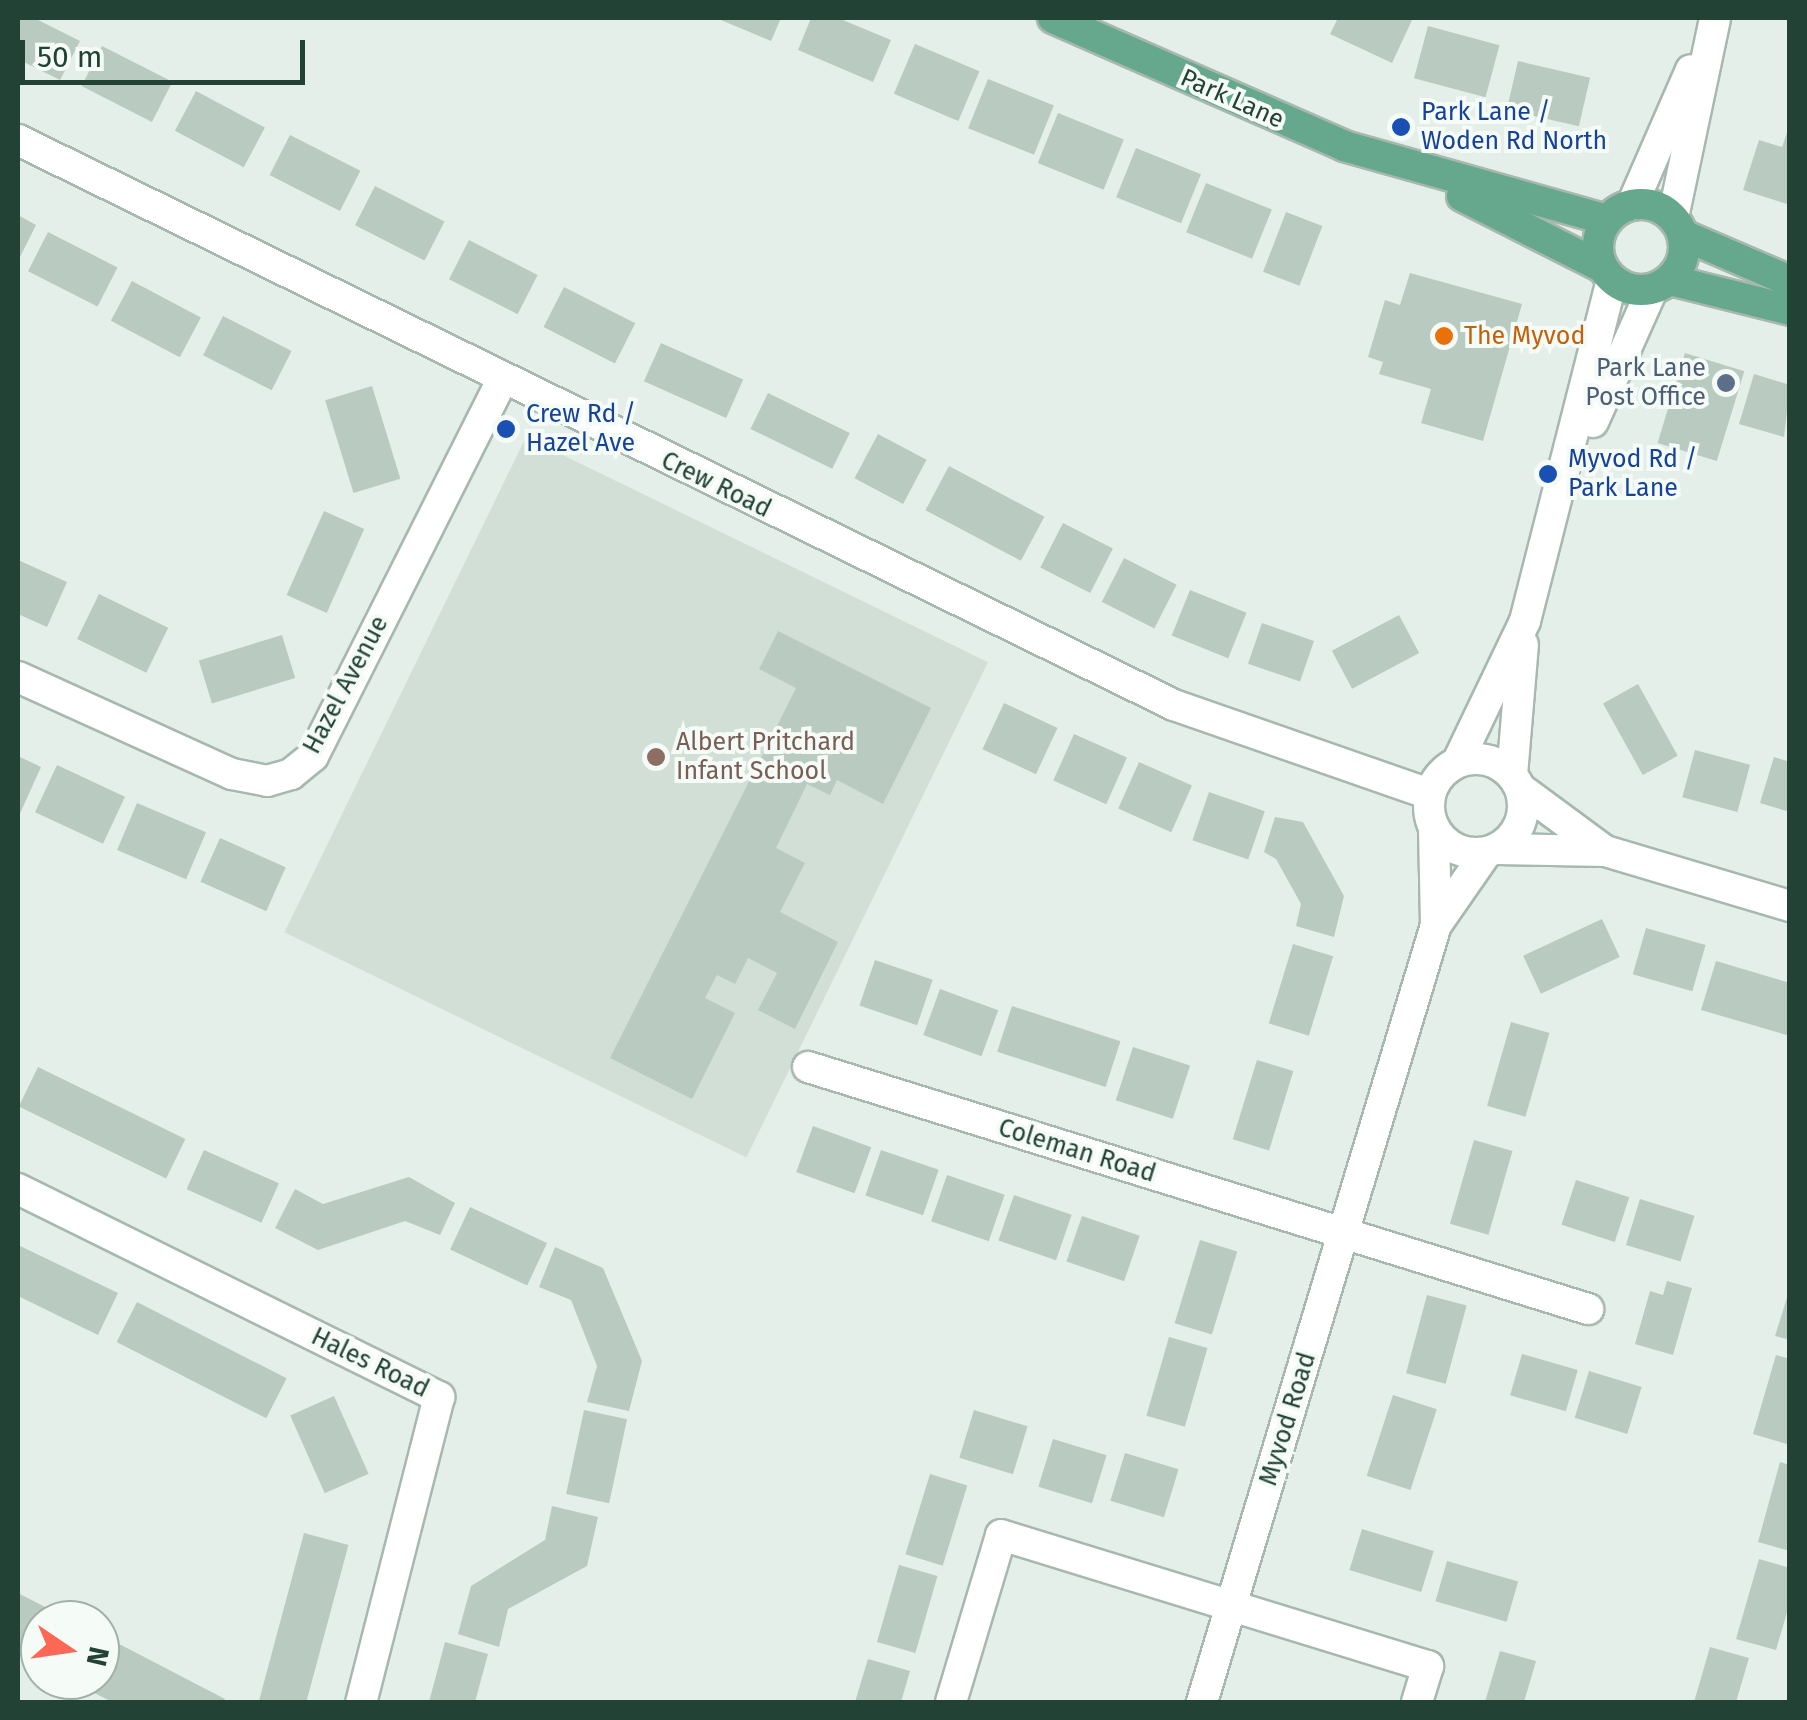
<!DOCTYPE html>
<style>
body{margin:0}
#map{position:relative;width:1807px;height:1720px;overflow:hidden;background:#e4efe9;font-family:"Fira Sans",sans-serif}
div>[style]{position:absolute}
.built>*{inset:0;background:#d2dfd7;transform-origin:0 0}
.building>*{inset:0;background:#b9cac1;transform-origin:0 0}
.roads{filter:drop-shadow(2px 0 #a6b8af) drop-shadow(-2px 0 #a6b8af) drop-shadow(0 2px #a6b8af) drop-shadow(0 -2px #a6b8af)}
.minor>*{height:30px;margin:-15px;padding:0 15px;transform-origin:15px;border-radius:15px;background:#fff}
.minor>.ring{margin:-15px;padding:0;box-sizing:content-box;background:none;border:30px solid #fff;border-radius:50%}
.major>*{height:30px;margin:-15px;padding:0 15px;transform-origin:15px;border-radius:15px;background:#66a88e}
.major>.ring{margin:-15px;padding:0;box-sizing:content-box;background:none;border:30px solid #66a88e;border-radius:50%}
.dots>*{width:28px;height:28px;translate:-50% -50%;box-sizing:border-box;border:5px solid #f5fbf7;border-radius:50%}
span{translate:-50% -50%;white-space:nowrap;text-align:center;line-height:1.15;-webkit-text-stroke:8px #f5fbf7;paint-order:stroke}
.street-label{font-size:25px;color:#224235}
.transit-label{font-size:25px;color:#164399}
.left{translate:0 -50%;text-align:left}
.food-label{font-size:25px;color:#c56008}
.service-label{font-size:25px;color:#4e5e75}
.right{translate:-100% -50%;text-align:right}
.education-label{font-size:25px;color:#785e54}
.frame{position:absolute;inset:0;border:20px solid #224235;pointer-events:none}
.north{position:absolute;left:20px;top:1600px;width:100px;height:100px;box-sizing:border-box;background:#f5fbf7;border:2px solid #a1b1a9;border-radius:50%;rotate:103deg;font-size:28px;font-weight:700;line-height:40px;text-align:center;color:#224235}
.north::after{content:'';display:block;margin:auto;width:35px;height:45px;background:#fc6855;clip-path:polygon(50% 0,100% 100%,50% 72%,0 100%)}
.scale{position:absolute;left:20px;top:40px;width:285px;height:45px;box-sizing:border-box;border:5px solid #224235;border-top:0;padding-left:12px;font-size:30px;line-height:35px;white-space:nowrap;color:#224235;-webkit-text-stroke:8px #f5fbf7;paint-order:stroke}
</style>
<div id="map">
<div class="built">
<div style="left:526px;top:437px;width:514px;height:551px;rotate:26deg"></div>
</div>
<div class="building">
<div style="clip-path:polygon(18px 18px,34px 18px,80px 41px,60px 80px,18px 59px)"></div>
<div style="clip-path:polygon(716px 18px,781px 18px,771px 41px)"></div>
<div style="clip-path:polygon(811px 18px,838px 18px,891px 40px,873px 82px,798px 50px)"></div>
<div style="clip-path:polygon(1338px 18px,1413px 18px,1392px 63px,1330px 34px)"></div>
<div style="left:1428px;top:26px;width:74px;height:54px;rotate:15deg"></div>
<div style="left:915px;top:44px;width:70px;height:54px;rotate:23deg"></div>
<div style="left:102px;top:46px;width:79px;height:45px;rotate:27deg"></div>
<div style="left:1518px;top:61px;width:74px;height:50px;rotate:13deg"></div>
<div style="left:988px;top:79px;width:71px;height:53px;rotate:22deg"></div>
<div style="left:196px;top:91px;width:78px;height:45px;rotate:28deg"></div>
<div style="left:1058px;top:113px;width:71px;height:54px;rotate:22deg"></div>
<div style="clip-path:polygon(1789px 127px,1790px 127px,1790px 205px,1743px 190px,1759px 140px,1782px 147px)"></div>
<div style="left:290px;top:135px;width:79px;height:45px;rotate:27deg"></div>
<div style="left:1136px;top:148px;width:70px;height:53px;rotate:22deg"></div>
<div style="left:1206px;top:183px;width:71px;height:53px;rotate:22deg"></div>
<div style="left:375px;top:186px;width:78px;height:44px;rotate:27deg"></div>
<div style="left:1286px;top:212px;width:39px;height:64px;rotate:21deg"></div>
<div style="clip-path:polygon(18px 215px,36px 225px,18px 261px)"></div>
<div style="left:48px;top:232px;width:78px;height:44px;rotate:27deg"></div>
<div style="left:469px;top:240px;width:77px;height:44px;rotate:27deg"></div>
<div style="clip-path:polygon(1410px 273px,1522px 304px,1483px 441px,1421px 423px,1431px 389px,1379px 374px,1383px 362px,1368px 357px,1385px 300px,1400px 305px)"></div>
<div style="left:132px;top:281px;width:78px;height:45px;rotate:28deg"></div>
<div style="left:564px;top:287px;width:80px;height:45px;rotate:27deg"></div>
<div style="left:223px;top:316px;width:77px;height:44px;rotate:27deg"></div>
<div style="left:661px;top:343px;width:90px;height:42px;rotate:24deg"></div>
<div style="left:1685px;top:353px;width:62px;height:94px;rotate:17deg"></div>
<div style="clip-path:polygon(1754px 374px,1790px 385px,1784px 437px,1739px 424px)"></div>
<div style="left:372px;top:386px;width:97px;height:49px;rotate:73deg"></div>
<div style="left:768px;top:393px;width:91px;height:40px;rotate:26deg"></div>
<div style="left:878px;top:434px;width:55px;height:50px;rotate:28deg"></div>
<div style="left:949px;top:466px;width:108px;height:50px;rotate:28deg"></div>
<div style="left:324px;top:511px;width:44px;height:92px;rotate:24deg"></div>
<div style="left:1063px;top:523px;width:56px;height:50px;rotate:27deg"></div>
<div style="left:1124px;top:558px;width:59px;height:49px;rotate:27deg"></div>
<div style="clip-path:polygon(18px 560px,67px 582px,47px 627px,18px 614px)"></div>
<div style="left:1190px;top:590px;width:61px;height:49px;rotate:22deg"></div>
<div style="left:99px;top:594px;width:77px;height:50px;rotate:26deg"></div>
<div style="left:1399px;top:615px;width:43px;height:76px;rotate:62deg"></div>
<div style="left:1262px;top:623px;width:55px;height:43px;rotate:19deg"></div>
<div style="clip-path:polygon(778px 631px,931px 708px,883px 804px,837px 780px,830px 795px,807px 784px,776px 848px,805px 863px,780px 912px,838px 942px,795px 1029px,758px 1010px,777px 973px,748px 958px,735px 984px,717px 975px,705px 998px,735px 1013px,692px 1099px,610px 1058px,796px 688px,759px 669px)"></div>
<div style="left:282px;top:635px;width:45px;height:87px;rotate:73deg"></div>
<div style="left:1638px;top:684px;width:82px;height:40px;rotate:61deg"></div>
<div style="left:1004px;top:703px;width:59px;height:51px;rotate:25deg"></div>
<div style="left:1074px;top:734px;width:58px;height:51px;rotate:24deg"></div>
<div style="left:1695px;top:750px;width:57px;height:49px;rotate:15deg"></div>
<div style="clip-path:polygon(18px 756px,41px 767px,18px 818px)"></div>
<div style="clip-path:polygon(1774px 757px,1790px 762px,1790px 812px,1760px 803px)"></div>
<div style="left:1139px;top:762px;width:58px;height:51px;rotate:24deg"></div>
<div style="left:57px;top:765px;width:75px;height:52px;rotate:25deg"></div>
<div style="left:1209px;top:792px;width:59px;height:51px;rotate:19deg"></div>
<div style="left:137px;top:803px;width:75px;height:51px;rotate:23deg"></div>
<div style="clip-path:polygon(1275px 817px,1303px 822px,1344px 896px,1334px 937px,1296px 926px,1301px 904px,1276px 859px,1264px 852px)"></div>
<div style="left:220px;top:838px;width:72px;height:48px;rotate:24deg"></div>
<div style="left:1602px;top:919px;width:42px;height:87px;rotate:65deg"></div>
<div style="left:1646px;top:928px;width:62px;height:48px;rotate:16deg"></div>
<div style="left:1293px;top:944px;width:42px;height:83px;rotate:17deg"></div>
<div style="left:875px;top:960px;width:61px;height:48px;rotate:19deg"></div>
<div style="clip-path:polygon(1716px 961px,1790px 983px,1790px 1036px,1701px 1010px)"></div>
<div style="left:940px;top:989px;width:62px;height:49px;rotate:20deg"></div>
<div style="left:1012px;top:1006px;width:114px;height:48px;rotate:18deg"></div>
<div style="left:1511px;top:1022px;width:40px;height:87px;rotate:16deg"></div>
<div style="left:1133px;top:1047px;width:60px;height:56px;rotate:18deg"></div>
<div style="left:1257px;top:1060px;width:38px;height:83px;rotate:17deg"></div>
<div style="left:38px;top:1067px;width:164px;height:44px;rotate:26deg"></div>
<div style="left:813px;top:1126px;width:62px;height:49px;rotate:20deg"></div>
<div style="left:1474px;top:1140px;width:40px;height:87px;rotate:16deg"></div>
<div style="left:204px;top:1150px;width:82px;height:43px;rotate:24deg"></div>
<div style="left:881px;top:1150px;width:61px;height:48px;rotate:19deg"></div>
<div style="left:947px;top:1175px;width:61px;height:49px;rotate:19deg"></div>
<div style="clip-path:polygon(409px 1177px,455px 1203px,440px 1235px,405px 1221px,318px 1250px,275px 1228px,295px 1189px,323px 1204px)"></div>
<div style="left:1576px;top:1180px;width:56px;height:47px;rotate:18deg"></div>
<div style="left:1014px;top:1195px;width:61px;height:48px;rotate:19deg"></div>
<div style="left:1640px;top:1199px;width:57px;height:48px;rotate:17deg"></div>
<div style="left:470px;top:1207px;width:85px;height:47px;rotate:25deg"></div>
<div style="left:1082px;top:1216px;width:61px;height:48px;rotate:19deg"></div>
<div style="left:1200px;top:1240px;width:39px;height:87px;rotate:17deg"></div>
<div style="clip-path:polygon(18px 1245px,118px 1293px,98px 1335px,18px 1296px)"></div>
<div style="clip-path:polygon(555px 1247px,603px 1268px,642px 1361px,629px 1411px,587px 1402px,597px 1366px,571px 1300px,539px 1287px)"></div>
<div style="clip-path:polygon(1667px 1281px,1692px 1288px,1673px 1355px,1635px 1344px,1650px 1291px,1663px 1295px)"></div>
<div style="clip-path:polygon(1790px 1288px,1790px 1340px,1775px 1336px)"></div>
<div style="left:1427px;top:1295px;width:41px;height:81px;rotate:15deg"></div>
<div style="left:137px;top:1302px;width:168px;height:45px;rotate:27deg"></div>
<div style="left:1169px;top:1337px;width:40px;height:82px;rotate:16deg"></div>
<div style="left:1522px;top:1354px;width:58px;height:43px;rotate:16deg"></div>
<div style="clip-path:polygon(1776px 1355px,1790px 1359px,1790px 1445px,1753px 1434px)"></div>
<div style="left:1589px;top:1371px;width:55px;height:49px;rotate:17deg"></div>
<div style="left:1393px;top:1395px;width:46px;height:85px;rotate:18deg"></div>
<div style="left:334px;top:1396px;width:85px;height:48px;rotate:66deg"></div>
<div style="left:584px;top:1410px;width:44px;height:86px;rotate:12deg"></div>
<div style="left:974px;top:1410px;width:56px;height:50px;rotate:17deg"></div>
<div style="left:1053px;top:1439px;width:56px;height:50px;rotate:17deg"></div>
<div style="left:1125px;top:1453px;width:56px;height:50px;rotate:17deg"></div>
<div style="clip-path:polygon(1780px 1462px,1790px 1465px,1790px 1551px,1758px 1542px)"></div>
<div style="left:930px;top:1474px;width:39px;height:84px;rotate:17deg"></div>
<div style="clip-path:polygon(552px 1506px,598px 1517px,587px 1566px,508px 1609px,499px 1647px,458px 1634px,471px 1586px,545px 1540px)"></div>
<div style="left:1362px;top:1529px;width:75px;height:43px;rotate:17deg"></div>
<div style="left:304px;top:1533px;width:46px;height:175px;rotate:15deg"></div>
<div style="clip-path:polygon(1759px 1559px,1790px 1568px,1790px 1602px,1776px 1650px,1736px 1639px)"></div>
<div style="left:1447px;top:1561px;width:74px;height:42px;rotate:16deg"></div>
<div style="left:899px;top:1565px;width:40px;height:80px;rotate:16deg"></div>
<div style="clip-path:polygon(18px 1593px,49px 1609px,29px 1651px,18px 1645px)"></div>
<div style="clip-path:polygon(100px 1634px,225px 1699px,224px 1702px,112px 1702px,69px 1680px,100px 1680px)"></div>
<div style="clip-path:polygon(445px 1642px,488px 1654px,475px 1702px,429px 1702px)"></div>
<div style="clip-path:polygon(1710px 1647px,1749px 1658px,1736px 1702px,1694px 1702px)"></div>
<div style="clip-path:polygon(1500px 1651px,1536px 1661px,1524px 1702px,1485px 1702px)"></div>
<div style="clip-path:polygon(868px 1659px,910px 1671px,901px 1702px,855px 1702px)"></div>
</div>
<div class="roads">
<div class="minor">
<div style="left:18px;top:140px;width:1287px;rotate:26.05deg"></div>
<div style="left:1174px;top:705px;width:271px;rotate:19.2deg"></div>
<div style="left:1632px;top:205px;width:147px;rotate:-66.4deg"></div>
<div style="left:1673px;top:218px;width:204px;rotate:-78.1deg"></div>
<div style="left:1593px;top:422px;width:145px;rotate:-65.9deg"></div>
<div style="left:18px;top:677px;width:235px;rotate:24.4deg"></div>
<div style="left:232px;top:774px;width:36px;rotate:11deg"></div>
<div style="left:267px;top:781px;width:25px;rotate:-16deg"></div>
<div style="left:291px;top:774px;width:28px;rotate:-39deg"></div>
<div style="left:313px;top:756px;width:420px;rotate:-63.3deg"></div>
<div class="ring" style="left:1429px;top:759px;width:64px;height:64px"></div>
<div style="left:1458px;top:761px;width:155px;rotate:-64.4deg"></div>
<div style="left:1525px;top:621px;width:352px;rotate:-75.7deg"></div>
<div style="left:1512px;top:775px;width:131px;rotate:-85.2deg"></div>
<div style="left:1521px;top:789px;width:104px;rotate:36.4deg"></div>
<div style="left:1496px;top:849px;width:109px;rotate:1.1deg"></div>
<div style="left:1605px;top:851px;width:193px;rotate:16.6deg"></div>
<div style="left:1436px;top:925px;width:88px;rotate:-55.2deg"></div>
<div style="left:808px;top:1067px;width:817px;rotate:17.24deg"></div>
<div style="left:18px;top:1189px;width:470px;rotate:26.3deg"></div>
<div style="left:439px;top:1397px;width:315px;rotate:104.3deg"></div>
<div style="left:951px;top:1702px;width:174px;rotate:-73.3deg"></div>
<div style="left:1001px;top:1535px;width:447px;rotate:17.1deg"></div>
<div style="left:1428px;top:1666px;width:38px;rotate:107deg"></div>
<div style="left:1202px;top:1702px;width:811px;rotate:-73.24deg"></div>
<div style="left:1436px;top:925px;width:96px;rotate:-91.2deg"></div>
</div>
<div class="major">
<div style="left:1053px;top:18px;width:318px;rotate:23.7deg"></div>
<div style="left:1344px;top:146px;width:273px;rotate:15.7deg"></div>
<div style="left:1462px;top:196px;width:157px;rotate:26.9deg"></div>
<div class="ring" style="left:1598px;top:204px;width:56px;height:56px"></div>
<div style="left:1683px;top:235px;width:116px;rotate:23.3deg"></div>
<div style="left:1670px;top:280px;width:124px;rotate:14deg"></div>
</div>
</div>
<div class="dots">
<div style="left:1401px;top:127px;background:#1a4fb4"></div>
<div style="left:1444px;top:336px;background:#e8710a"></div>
<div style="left:1726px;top:383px;background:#5c6f8a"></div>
<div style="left:506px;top:429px;background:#1a4fb4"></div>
<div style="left:1548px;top:474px;background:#1a4fb4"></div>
<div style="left:656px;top:757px;background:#8d6e63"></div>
</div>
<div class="street-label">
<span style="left:1232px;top:99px;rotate:24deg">Park Lane</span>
<span style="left:716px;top:485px;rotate:26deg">Crew Road</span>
<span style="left:346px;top:685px;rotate:-62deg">Hazel Avenue</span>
<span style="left:1077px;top:1151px;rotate:17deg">Coleman Road</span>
<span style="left:370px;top:1363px;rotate:26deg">Hales Road</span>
<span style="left:1288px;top:1419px;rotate:-73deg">Myvod Road</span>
</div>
<div class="transit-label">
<span class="left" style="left:1421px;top:127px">Park Lane /<br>Woden Rd North</span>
<span class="left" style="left:526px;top:429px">Crew Rd /<br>Hazel Ave</span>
<span class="left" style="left:1568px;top:474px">Myvod Rd /<br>Park Lane</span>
</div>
<div class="food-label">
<span class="left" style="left:1464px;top:336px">The Myvod</span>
</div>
<div class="service-label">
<span class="right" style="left:1706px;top:383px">Park Lane<br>Post Office</span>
</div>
<div class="education-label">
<span class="left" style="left:676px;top:757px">Albert Pritchard<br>Infant School</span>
</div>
<div class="frame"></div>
<div class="north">N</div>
<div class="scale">50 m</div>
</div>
